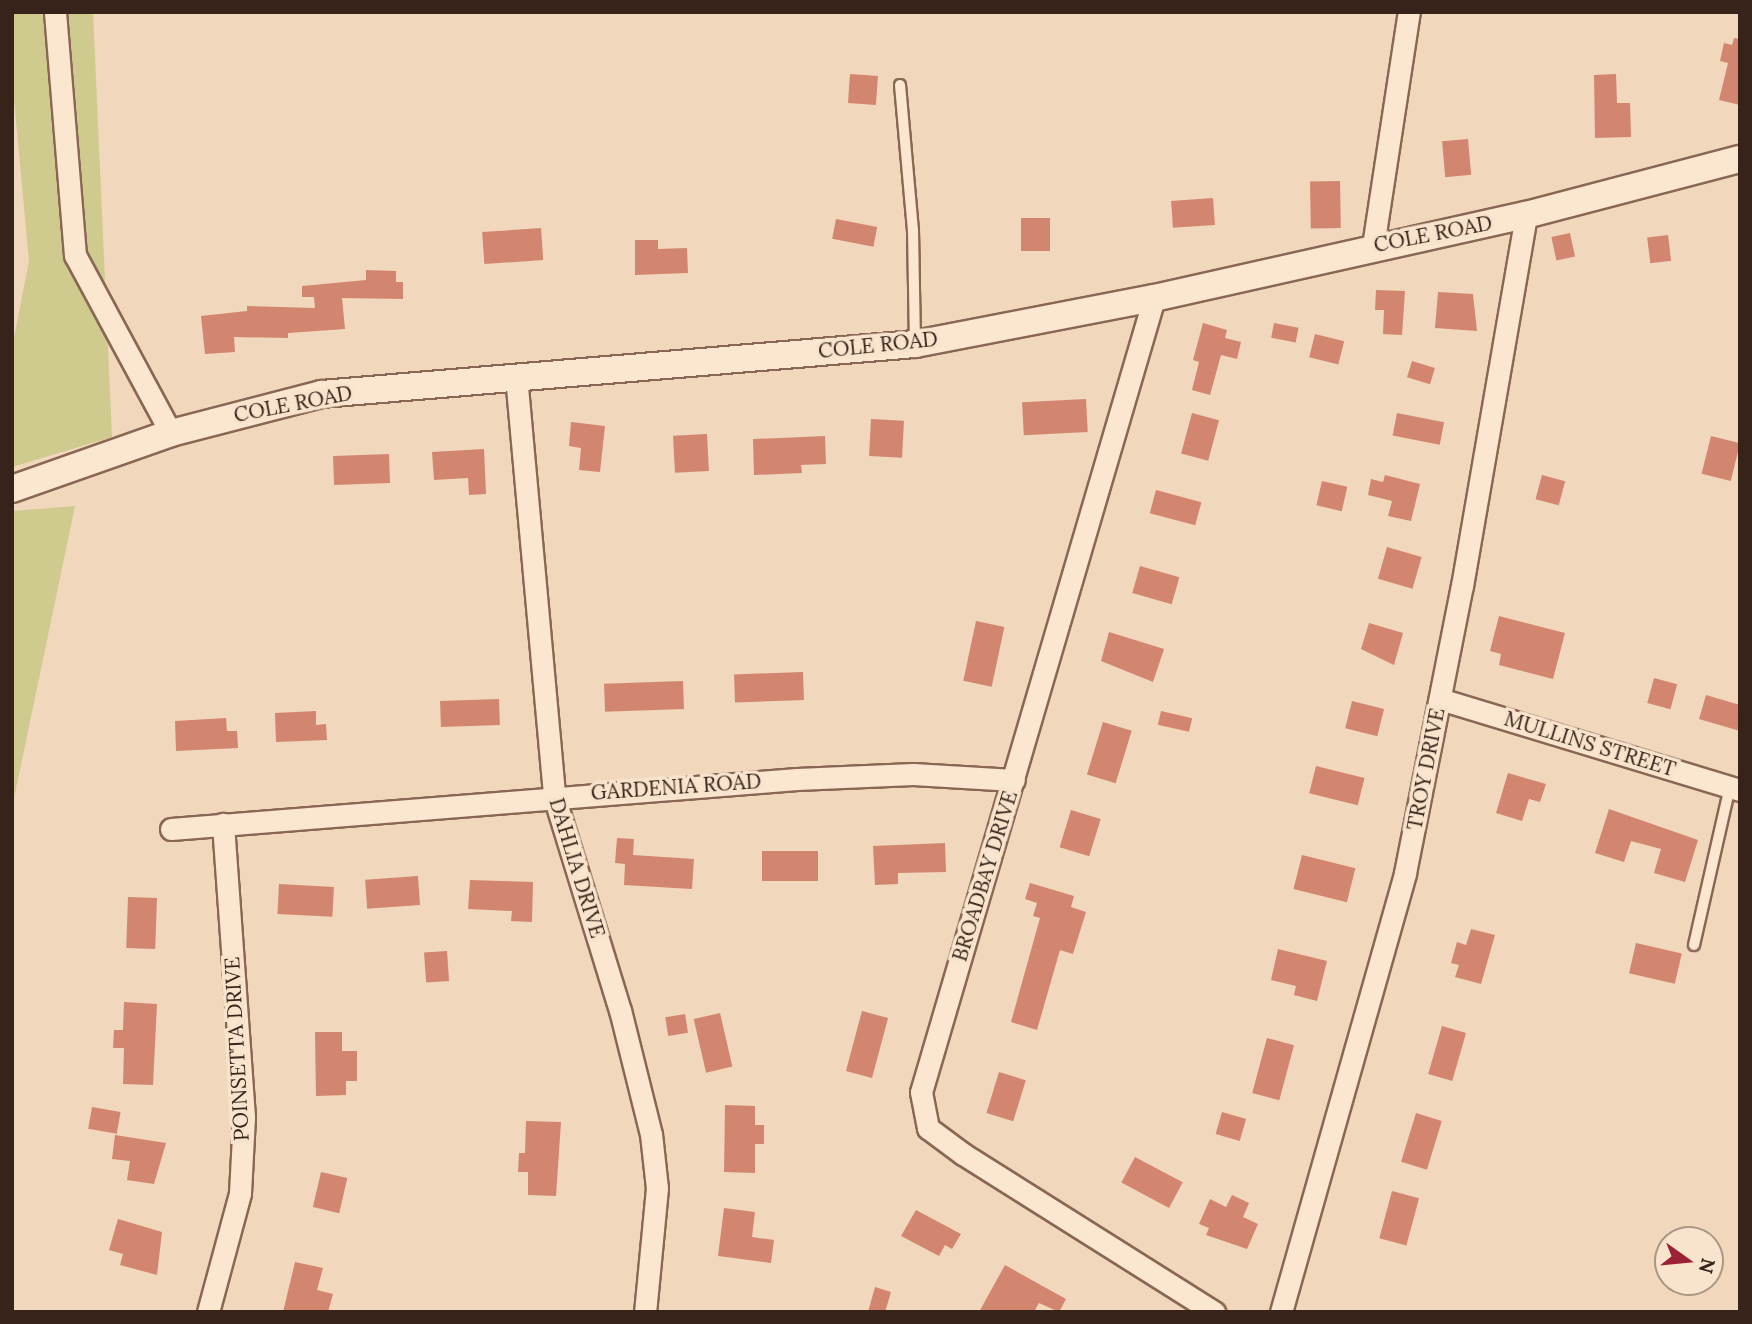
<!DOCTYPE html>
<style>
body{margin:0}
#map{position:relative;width:1752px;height:1324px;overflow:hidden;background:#f1d7bc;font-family:Lora,serif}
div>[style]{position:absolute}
.green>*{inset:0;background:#cfcb8f}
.building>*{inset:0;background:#d2866f;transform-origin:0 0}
.roads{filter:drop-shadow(2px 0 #896754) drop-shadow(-2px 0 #896754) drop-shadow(0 2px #896754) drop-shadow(0 -2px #896754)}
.service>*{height:10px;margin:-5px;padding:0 5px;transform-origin:5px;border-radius:5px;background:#fbe6cf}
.minor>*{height:21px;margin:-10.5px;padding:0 10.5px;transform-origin:10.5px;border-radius:10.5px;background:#fbe6cf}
.tertiary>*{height:26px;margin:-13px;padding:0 13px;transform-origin:13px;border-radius:13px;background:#fbe6cf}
span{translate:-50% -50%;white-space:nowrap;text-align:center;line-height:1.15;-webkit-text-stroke:7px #f8e3cc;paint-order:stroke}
.street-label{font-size:21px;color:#37231a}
.frame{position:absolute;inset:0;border:14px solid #37231a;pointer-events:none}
.north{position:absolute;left:1654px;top:1226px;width:70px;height:70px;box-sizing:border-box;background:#f8e3cc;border:2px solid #ab9685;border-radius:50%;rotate:105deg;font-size:19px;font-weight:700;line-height:28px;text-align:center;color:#37231a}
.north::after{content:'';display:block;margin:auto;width:24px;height:32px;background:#9c2037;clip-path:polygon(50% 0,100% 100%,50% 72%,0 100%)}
</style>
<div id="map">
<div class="green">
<div style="clip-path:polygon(12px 12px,93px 12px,112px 437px,12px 467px,12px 348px,29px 261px,12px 78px)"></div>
<div style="clip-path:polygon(75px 506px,12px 808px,12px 511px)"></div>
</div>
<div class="building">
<div style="clip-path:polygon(1734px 38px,1740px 39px,1740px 105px,1719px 100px,1728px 63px,1720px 61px,1724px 43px,1732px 45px)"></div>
<div style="left:850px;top:74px;width:28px;height:29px;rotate:4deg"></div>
<div style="clip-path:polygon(1616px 74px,1617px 103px,1630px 103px,1631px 137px,1595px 138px,1594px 75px)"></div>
<div style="left:1468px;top:139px;width:36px;height:26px;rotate:85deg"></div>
<div style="left:1340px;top:181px;width:47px;height:30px;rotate:89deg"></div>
<div style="left:1213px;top:198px;width:27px;height:42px;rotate:86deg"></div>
<div style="left:1021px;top:218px;width:29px;height:33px"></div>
<div style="left:836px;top:219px;width:42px;height:20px;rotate:11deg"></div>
<div style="left:541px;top:228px;width:32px;height:59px;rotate:86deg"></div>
<div style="left:1570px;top:233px;width:24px;height:19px;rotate:78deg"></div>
<div style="left:1668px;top:235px;width:26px;height:21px;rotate:83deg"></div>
<div style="clip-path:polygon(635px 240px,658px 240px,658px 249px,687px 248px,688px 273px,635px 275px)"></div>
<div style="clip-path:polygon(366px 270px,396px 271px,396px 282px,403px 282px,403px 299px,342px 298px,345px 329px,288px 333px,288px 338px,234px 337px,235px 352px,205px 354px,201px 316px,247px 311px,247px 306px,315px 308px,314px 297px,302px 297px,302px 286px,366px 280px)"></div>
<div style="clip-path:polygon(1376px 290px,1405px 291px,1402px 335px,1383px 334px,1384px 310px,1375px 310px)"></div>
<div style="clip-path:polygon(1438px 292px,1473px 294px,1477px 331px,1435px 328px)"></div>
<div style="clip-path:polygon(1203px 323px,1227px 330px,1225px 338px,1241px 342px,1237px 359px,1221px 355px,1210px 395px,1192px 390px,1199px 362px,1193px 360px)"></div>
<div style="left:1274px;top:323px;width:25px;height:15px;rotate:11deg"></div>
<div style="left:1315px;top:334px;width:30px;height:24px;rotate:14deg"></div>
<div style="left:1412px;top:361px;width:24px;height:17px;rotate:17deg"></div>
<div style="left:1086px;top:399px;width:33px;height:64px;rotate:87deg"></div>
<div style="left:1192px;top:413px;width:28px;height:42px;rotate:15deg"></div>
<div style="left:1397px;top:413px;width:48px;height:23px;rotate:11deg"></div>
<div style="left:871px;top:419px;width:33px;height:37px;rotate:3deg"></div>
<div style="clip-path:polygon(571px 422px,605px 426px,600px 472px,579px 470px,581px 448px,569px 446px)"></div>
<div style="left:707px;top:434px;width:37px;height:34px;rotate:87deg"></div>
<div style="clip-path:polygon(825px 436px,826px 464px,801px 465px,802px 473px,754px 475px,753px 439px)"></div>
<div style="left:1711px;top:436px;width:30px;height:39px;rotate:14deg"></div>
<div style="clip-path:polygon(484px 449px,486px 494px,469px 495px,468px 478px,434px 480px,432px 452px)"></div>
<div style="left:389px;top:454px;width:29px;height:56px;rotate:88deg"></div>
<div style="clip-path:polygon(1385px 475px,1420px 484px,1411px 521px,1388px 516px,1392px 501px,1368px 495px,1371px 479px,1383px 482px)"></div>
<div style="left:1542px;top:475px;width:24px;height:25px;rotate:15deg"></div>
<div style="left:1322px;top:481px;width:26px;height:25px;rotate:13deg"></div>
<div style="left:1156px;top:490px;width:47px;height:24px;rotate:15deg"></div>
<div style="left:1387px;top:547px;width:36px;height:33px;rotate:16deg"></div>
<div style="left:1140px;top:566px;width:41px;height:28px;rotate:16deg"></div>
<div style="clip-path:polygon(1499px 616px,1565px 633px,1553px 679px,1499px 665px,1501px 654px,1490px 651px)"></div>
<div style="left:976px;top:621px;width:29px;height:61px;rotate:12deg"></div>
<div style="clip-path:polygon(1369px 623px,1403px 633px,1394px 665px,1361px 649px)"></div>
<div style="clip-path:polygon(1109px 632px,1164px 649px,1153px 682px,1101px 661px)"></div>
<div style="left:803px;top:672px;width:28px;height:69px;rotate:88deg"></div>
<div style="left:1654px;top:678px;width:24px;height:26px;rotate:15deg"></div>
<div style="left:683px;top:681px;width:28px;height:79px;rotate:88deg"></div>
<div style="clip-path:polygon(1706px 695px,1740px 705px,1740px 731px,1699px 719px)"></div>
<div style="left:499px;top:699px;width:26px;height:59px;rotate:88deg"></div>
<div style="left:1352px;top:701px;width:33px;height:28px;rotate:14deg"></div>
<div style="clip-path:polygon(316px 711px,316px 725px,326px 724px,327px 740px,276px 742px,275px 713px)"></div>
<div style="left:1161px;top:711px;width:32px;height:14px;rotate:13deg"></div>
<div style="clip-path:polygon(226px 718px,227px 731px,237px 731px,238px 748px,176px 751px,175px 721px)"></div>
<div style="left:1103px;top:722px;width:30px;height:55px;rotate:17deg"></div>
<div style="left:1316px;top:766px;width:50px;height:28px;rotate:14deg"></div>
<div style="clip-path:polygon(1508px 773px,1546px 784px,1540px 802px,1529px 799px,1522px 821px,1496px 813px)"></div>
<div style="clip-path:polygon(1609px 809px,1698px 840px,1685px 882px,1654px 873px,1661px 849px,1631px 841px,1624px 862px,1595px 853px)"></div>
<div style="left:1071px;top:810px;width:31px;height:39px;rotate:17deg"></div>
<div style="clip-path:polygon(617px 838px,634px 839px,633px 855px,694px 859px,692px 889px,624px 885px,625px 864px,615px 863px)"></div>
<div style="clip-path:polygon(945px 843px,946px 872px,898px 873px,898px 884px,875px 885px,873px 846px)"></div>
<div style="left:762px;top:851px;width:56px;height:30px"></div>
<div style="left:1302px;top:855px;width:55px;height:35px;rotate:14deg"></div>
<div style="left:418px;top:876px;width:29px;height:53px;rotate:86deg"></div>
<div style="clip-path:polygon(470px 880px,533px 882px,532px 922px,511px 921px,512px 911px,468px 909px)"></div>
<div style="clip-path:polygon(1030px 883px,1074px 896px,1071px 907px,1086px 912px,1073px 954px,1060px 950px,1037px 1030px,1011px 1022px,1040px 918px,1033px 916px,1037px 903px,1025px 899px)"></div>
<div style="left:279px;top:884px;width:55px;height:30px;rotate:3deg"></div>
<div style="left:128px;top:897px;width:29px;height:51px;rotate:2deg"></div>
<div style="clip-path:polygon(1471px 929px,1495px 935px,1481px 984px,1455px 977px,1459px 965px,1451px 963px,1457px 942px,1466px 945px)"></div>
<div style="left:1636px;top:943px;width:47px;height:31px;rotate:13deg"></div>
<div style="clip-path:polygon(1278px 949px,1327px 961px,1317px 1001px,1294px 995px,1296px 986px,1271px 980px)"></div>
<div style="left:447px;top:951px;width:30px;height:23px;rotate:86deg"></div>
<div style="clip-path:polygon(124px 1002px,157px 1004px,153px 1085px,123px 1084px,124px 1048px,113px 1048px,114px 1030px,123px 1030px)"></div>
<div style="left:862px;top:1011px;width:27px;height:62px;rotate:15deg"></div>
<div style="left:720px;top:1013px;width:55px;height:27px;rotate:77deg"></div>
<div style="left:685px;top:1014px;width:19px;height:20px;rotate:81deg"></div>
<div style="left:1442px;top:1026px;width:25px;height:50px;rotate:16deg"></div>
<div style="clip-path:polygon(315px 1032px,342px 1032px,342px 1051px,357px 1051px,357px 1081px,346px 1081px,346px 1095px,316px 1096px)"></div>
<div style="left:1267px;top:1038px;width:28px;height:57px;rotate:15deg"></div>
<div style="left:999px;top:1072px;width:28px;height:43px;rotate:17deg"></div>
<div style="clip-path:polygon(725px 1105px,755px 1106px,755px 1125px,764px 1125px,764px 1144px,755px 1144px,755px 1173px,724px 1172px)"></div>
<div style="left:92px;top:1107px;width:29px;height:22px;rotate:10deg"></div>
<div style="left:1222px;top:1112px;width:25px;height:23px;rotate:16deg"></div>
<div style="left:1416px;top:1113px;width:27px;height:51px;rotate:17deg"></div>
<div style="clip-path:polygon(526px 1121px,561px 1122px,556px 1196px,528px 1195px,528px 1172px,518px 1172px,519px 1153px,525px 1153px)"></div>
<div style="clip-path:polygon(115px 1135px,166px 1143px,154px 1184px,127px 1180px,130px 1161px,112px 1159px)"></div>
<div style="left:1135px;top:1157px;width:54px;height:29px;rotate:28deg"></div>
<div style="left:321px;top:1172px;width:27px;height:36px;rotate:13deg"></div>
<div style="left:1392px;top:1191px;width:28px;height:49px;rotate:15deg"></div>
<div style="clip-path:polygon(1232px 1195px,1249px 1203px,1243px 1217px,1258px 1224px,1247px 1249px,1206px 1235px,1209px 1228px,1199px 1224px,1210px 1199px,1226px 1207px)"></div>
<div style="clip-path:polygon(724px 1208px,755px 1212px,752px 1237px,774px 1240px,771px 1263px,718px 1256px)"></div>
<div style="clip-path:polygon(916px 1210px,961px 1234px,952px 1249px,945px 1245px,939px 1256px,901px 1236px)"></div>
<div style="clip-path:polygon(118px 1219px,162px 1232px,157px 1275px,120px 1265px,123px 1254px,109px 1250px)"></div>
<div style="clip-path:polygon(295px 1262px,323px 1268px,317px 1290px,333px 1294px,328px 1312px,283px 1312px)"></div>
<div style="clip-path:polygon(1005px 1265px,1066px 1299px,1059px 1312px,1039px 1303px,1034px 1312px,979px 1312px)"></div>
<div style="clip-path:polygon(875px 1287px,891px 1292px,885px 1312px,868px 1312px)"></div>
</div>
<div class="roads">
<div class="service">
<div style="left:900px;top:85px;width:146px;rotate:84.9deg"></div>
<div style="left:913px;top:230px;width:114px;rotate:89deg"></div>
<div style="left:1694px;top:945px;width:162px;rotate:-77.2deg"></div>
</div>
<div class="minor">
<div style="left:55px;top:12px;width:244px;rotate:85.3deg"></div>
<div style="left:75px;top:255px;width:202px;rotate:61.7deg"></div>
<div style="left:1373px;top:246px;width:237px;rotate:-81.3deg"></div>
<div style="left:1154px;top:298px;width:827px;rotate:106.35deg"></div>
<div style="left:921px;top:1092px;width:37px;rotate:79deg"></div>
<div style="left:928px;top:1128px;width:44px;rotate:36.6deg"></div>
<div style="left:963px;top:1154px;width:297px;rotate:32.2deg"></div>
<div style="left:516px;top:376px;width:422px;rotate:84.8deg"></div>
<div style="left:554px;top:796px;width:224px;rotate:72.9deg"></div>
<div style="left:620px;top:1010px;width:128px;rotate:76deg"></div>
<div style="left:651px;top:1134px;width:54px;rotate:83.7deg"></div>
<div style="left:657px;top:1188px;width:125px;rotate:95.5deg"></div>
<div style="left:1440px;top:699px;width:313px;rotate:16.9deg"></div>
<div style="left:171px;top:829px;width:628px;rotate:-4.57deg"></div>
<div style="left:797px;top:779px;width:116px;rotate:-2.5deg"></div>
<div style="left:913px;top:774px;width:101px;rotate:3.4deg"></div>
<div style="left:208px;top:1312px;width:123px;rotate:-74.9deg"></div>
<div style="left:240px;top:1193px;width:76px;rotate:-87deg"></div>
<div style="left:244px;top:1117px;width:294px;rotate:-94.1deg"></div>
<div style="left:1281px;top:1312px;width:456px;rotate:-74.2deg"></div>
<div style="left:1405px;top:873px;width:293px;rotate:-78.8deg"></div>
<div style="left:1462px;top:586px;width:376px;rotate:-80.2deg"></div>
</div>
<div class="tertiary">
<div style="left:12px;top:489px;width:169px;rotate:-19.4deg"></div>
<div style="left:171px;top:433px;width:156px;rotate:-14.5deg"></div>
<div style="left:322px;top:394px;width:595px;rotate:-4.82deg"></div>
<div style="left:915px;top:344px;width:243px;rotate:-10.9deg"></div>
<div style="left:1154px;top:298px;width:381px;rotate:-12.6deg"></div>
<div style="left:1526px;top:215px;width:221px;rotate:-14.7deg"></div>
</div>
</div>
<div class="street-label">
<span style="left:1433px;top:234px;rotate:-11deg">COLE ROAD</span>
<span style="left:878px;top:345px;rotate:-6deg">COLE ROAD</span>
<span style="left:293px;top:404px;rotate:-11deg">COLE ROAD</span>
<span style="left:1590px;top:744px;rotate:17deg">MULLINS STREET</span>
<span style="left:1426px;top:769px;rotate:-79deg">TROY DRIVE</span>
<span style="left:676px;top:787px;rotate:-4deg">GARDENIA ROAD</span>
<span style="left:577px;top:868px;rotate:73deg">DAHLIA DRIVE</span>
<span style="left:985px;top:876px;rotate:-73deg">BROADBAY DRIVE</span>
<span style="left:237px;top:1049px;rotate:-93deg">POINSETTA DRIVE</span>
</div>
<div class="frame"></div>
<div class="north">N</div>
</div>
